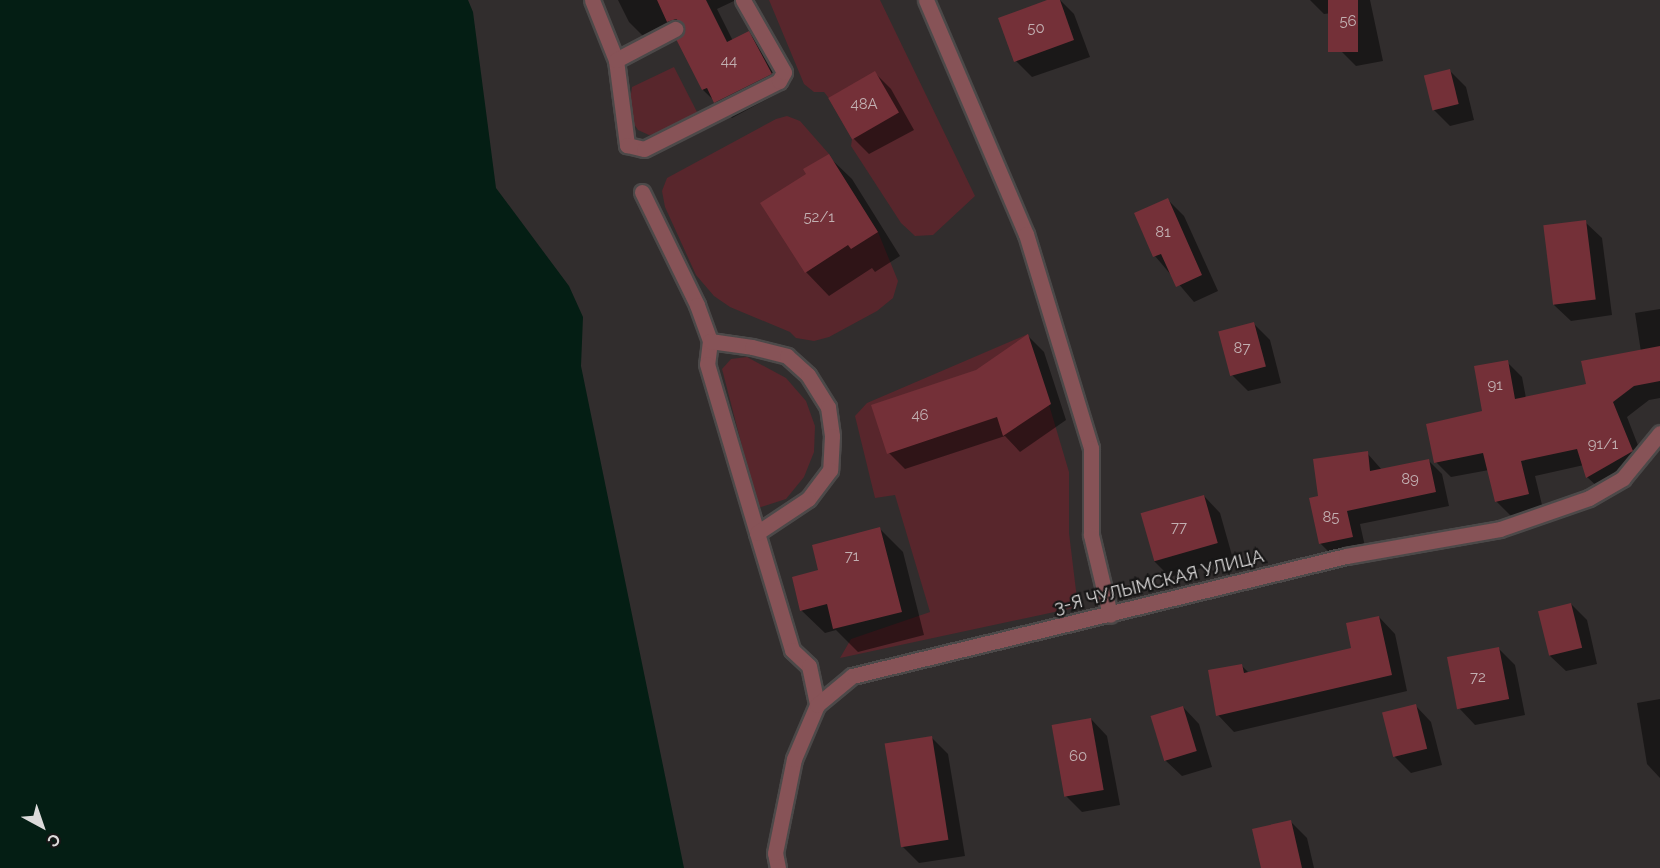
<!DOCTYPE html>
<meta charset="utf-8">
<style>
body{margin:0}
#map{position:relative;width:1660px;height:868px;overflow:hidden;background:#312d2d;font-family:Raleway,sans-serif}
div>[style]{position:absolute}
.green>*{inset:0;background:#58262c}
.water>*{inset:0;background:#041e14}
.shadow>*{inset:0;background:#0007}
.building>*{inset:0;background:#743038;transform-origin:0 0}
.roads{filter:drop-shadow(2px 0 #4c4949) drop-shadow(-2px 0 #4c4949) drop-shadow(0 2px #4c4949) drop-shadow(0 -2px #4c4949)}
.service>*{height:15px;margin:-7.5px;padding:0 7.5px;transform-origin:7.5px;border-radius:7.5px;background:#875357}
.minor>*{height:15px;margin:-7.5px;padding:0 7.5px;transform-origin:7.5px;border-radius:7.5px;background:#875357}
span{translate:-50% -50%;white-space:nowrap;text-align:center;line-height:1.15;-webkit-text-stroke:4.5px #171616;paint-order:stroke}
.number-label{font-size:15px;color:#c2b0b2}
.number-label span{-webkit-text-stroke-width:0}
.street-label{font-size:18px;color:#dcdada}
.north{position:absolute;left:12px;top:796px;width:60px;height:60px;-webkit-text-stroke:4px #171616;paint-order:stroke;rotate:140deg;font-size:16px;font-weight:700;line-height:24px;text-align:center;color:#dcdada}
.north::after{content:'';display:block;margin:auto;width:21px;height:27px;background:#dcdada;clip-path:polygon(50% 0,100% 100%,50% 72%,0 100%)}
</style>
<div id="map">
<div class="green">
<div style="clip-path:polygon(769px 0,880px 0,975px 196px,933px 235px,915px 236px,901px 223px,851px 146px,852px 139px,828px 97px,824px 92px,814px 92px,804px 84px)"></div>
<div style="clip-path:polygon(674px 67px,697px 112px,658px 134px,649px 135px,638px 130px,628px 115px,632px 87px)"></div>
<div style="clip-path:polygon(787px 116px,800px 121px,829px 154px,878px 232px,898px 281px,893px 298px,877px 311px,829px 337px,814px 341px,796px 338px,790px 332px,730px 307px,714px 296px,696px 275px,665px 207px,662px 191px,667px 178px,776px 119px)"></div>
<div style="clip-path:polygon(1028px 334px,1069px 472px,1069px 533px,1078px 607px,840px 658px,851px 639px,930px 612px,895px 495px,875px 498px,855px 416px,867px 403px)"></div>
<div style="clip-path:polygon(747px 357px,786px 378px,806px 401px,815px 426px,814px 452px,804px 477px,786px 499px,758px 508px,722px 369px,731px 359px)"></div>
</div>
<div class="water">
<div style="clip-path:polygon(0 0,468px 0,473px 12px,496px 188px,569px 286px,583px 317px,581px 366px,684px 868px,0 868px)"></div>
</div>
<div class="shadow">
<div style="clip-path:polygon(618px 0,736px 0,717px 9px,733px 41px,749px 33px,765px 49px,788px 88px,732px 118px,703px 90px,683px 36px,672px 25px,645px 38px,629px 22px)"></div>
<div style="clip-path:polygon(1052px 0,1060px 0,1074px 14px,1090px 57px,1032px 77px,1016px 61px)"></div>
<div style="clip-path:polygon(1310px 0,1370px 0,1383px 61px,1356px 66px,1340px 50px,1332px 13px,1324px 14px)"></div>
<div style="clip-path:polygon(1450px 71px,1466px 87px,1474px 120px,1450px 126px,1434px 110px)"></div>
<div style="clip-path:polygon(875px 73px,891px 89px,914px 130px,869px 154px,853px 138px)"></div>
<div style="clip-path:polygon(828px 156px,852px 179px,900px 256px,875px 272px,872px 268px,829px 296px,806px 272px,762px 203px,808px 174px)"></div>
<div style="clip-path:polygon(1168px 200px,1184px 216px,1218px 291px,1194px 302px,1155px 256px)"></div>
<div style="clip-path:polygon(1585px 222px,1602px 238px,1612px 315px,1571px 321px,1554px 305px)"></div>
<div style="clip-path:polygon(1660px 309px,1660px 398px,1649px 400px,1627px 417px,1646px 466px,1602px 491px,1587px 477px,1584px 465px,1535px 476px,1543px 509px,1511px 516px,1496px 501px,1489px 470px,1451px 477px,1436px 462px,1484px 412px,1507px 362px,1522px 377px,1526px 398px,1587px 385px,1641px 352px,1635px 313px)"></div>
<div style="clip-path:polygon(1253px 323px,1270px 340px,1281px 383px,1248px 391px,1232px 375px)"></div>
<div style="clip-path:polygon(1028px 336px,1044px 352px,1066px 420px,1020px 452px,1005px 436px,905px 469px,889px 453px,977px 371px)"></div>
<div style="clip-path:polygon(1367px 453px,1382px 470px,1428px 460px,1442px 474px,1449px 506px,1360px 524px,1366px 551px,1334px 557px,1320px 543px,1320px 498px)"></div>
<div style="clip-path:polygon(1204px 496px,1220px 513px,1233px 559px,1170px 577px,1154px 561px)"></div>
<div style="clip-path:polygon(880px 529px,903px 552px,924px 635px,858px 652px,836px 630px,825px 633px,801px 610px,820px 571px)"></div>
<div style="clip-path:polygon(1571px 604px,1587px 620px,1597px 664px,1566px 671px,1549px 655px)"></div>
<div style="clip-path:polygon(1379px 617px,1395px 634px,1407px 691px,1234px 732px,1218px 715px,1242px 666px,1250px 674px,1352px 650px)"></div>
<div style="clip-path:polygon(1498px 648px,1515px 665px,1525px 715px,1475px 725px,1459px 708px)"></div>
<div style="clip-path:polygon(1660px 699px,1660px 778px,1647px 764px,1637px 703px)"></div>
<div style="clip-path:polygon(1415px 705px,1431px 722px,1442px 765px,1411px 773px,1395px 757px)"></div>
<div style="clip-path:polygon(1183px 707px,1199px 724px,1212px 767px,1182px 776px,1165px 760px)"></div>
<div style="clip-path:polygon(1091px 719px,1107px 736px,1120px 805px,1082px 812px,1066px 796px)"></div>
<div style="clip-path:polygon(932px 738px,948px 754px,965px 856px,919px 863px,903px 847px)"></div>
<div style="clip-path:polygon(1291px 822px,1307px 838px,1314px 868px,1262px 868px)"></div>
</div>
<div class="building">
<div style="clip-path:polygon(657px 0,706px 0,727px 42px,749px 31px,772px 74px,714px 103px,707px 88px,702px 90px,676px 39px,683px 34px,683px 24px,676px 19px,667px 22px)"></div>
<div style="clip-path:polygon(1047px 0,1060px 0,1074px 40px,1014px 62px,998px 18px)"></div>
<div style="left:1328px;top:0;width:30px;height:52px"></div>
<div style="left:1450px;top:69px;width:36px;height:27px;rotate:76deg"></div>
<div style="left:875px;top:71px;width:48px;height:54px;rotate:60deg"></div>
<div style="clip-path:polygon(829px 154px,878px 232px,851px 249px,848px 245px,805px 273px,760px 203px,806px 174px,803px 169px)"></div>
<div style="clip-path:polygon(1168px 198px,1202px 275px,1176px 287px,1161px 254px,1153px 257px,1134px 213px)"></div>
<div style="left:1586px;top:220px;width:80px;height:43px;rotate:83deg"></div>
<div style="left:1254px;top:322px;width:46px;height:37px;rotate:75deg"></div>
<div style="clip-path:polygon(1028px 334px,1051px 404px,1003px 436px,997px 417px,887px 454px,871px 405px,976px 370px)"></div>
<div style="clip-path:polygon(1660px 346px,1660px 381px,1634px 386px,1613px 402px,1633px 451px,1586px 478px,1577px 449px,1521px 461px,1529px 494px,1495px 502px,1483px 453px,1434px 463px,1426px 424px,1482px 411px,1474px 366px,1508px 360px,1515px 399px,1586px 384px,1581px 361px)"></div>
<div style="clip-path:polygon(1368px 451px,1370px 471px,1429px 459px,1436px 492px,1347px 511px,1353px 537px,1319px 544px,1309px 498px,1318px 496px,1313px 459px)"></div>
<div style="left:1204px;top:495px;width:50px;height:66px;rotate:74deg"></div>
<div style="clip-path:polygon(880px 527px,902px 612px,833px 629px,827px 604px,800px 611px,792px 577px,818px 570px,812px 545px)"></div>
<div style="left:1571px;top:603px;width:46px;height:34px;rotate:76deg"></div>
<div style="clip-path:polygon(1379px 616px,1392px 675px,1216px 716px,1208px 670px,1242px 664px,1244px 673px,1351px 648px,1346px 623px)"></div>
<div style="left:1499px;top:647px;width:53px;height:53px;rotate:79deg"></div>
<div style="left:1416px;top:704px;width:46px;height:35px;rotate:76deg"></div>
<div style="left:1183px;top:706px;width:47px;height:34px;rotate:73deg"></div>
<div style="left:1091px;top:718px;width:73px;height:40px;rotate:80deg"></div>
<div style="left:932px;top:736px;width:105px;height:48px;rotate:81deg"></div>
<div style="clip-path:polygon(1291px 820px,1302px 868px,1261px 868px,1252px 829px)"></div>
</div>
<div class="roads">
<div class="service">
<div style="left:592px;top:0;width:65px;rotate:68.2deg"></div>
<div style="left:616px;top:60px;width:86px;rotate:82.6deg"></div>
<div style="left:627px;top:145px;width:17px;rotate:13deg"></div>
<div style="left:644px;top:149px;width:151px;rotate:-26.7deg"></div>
<div style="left:779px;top:81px;width:10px;rotate:-61deg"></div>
<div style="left:784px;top:72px;width:83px;rotate:-119.7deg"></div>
<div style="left:616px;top:60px;width:67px;rotate:-27.7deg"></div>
<div style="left:642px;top:192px;width:126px;rotate:64deg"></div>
<div style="left:697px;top:305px;width:38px;rotate:70deg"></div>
<div style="left:710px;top:341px;width:23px;rotate:97deg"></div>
<div style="left:707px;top:364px;width:176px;rotate:73.5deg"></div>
<div style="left:757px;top:533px;width:122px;rotate:73.3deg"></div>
<div style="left:792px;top:650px;width:23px;rotate:43deg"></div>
<div style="left:809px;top:666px;width:40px;rotate:78deg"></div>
<div style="left:710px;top:341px;width:42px;rotate:8.1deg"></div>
<div style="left:752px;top:347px;width:36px;rotate:14deg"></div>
<div style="left:787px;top:356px;width:28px;rotate:42deg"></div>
<div style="left:808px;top:375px;width:38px;rotate:58deg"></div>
<div style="left:828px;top:407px;width:29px;rotate:82deg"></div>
<div style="left:832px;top:436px;width:34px;rotate:93deg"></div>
<div style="left:830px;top:470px;width:36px;rotate:127deg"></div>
<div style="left:808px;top:499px;width:61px;rotate:146.3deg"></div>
</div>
<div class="minor">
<div style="left:926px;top:0;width:254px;rotate:66.9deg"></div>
<div style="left:1026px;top:234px;width:224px;rotate:73.1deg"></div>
<div style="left:1091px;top:448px;width:87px;rotate:90deg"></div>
<div style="left:1091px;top:535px;width:82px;rotate:76.6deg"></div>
<div style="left:778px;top:868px;width:15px;rotate:-101deg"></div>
<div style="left:775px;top:853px;width:96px;rotate:-78.6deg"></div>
<div style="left:794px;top:759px;width:59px;rotate:-66.9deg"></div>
<div style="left:817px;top:705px;width:45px;rotate:-39.6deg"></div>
<div style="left:852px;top:676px;width:508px;rotate:-13.65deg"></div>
<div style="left:1346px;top:556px;width:156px;rotate:-9.9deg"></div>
<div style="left:1500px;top:529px;width:94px;rotate:-19.2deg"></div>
<div style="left:1589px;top:498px;width:39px;rotate:-30deg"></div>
<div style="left:1623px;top:478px;width:58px;rotate:-50.6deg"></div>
</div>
</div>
<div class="number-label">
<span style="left:1348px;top:22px">56</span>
<span style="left:1036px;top:29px">50</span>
<span style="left:729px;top:62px">44</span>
<span style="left:864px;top:105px">48А</span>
<span style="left:819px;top:218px">52/1</span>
<span style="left:1163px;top:233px">81</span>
<span style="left:1242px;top:349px">87</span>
<span style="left:1495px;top:386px">91</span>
<span style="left:920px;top:416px">46</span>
<span style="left:1603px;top:445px">91/1</span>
<span style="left:1410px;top:480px">89</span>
<span style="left:1331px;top:518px">85</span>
<span style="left:1179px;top:528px">77</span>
<span style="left:852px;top:557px">71</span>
<span style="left:1478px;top:678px">72</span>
<span style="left:1078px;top:757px">60</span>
</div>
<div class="street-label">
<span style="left:1159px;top:582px;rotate:-14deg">3-Я ЧУЛЫМСКАЯ УЛИЦА</span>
</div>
<div class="north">С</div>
</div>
